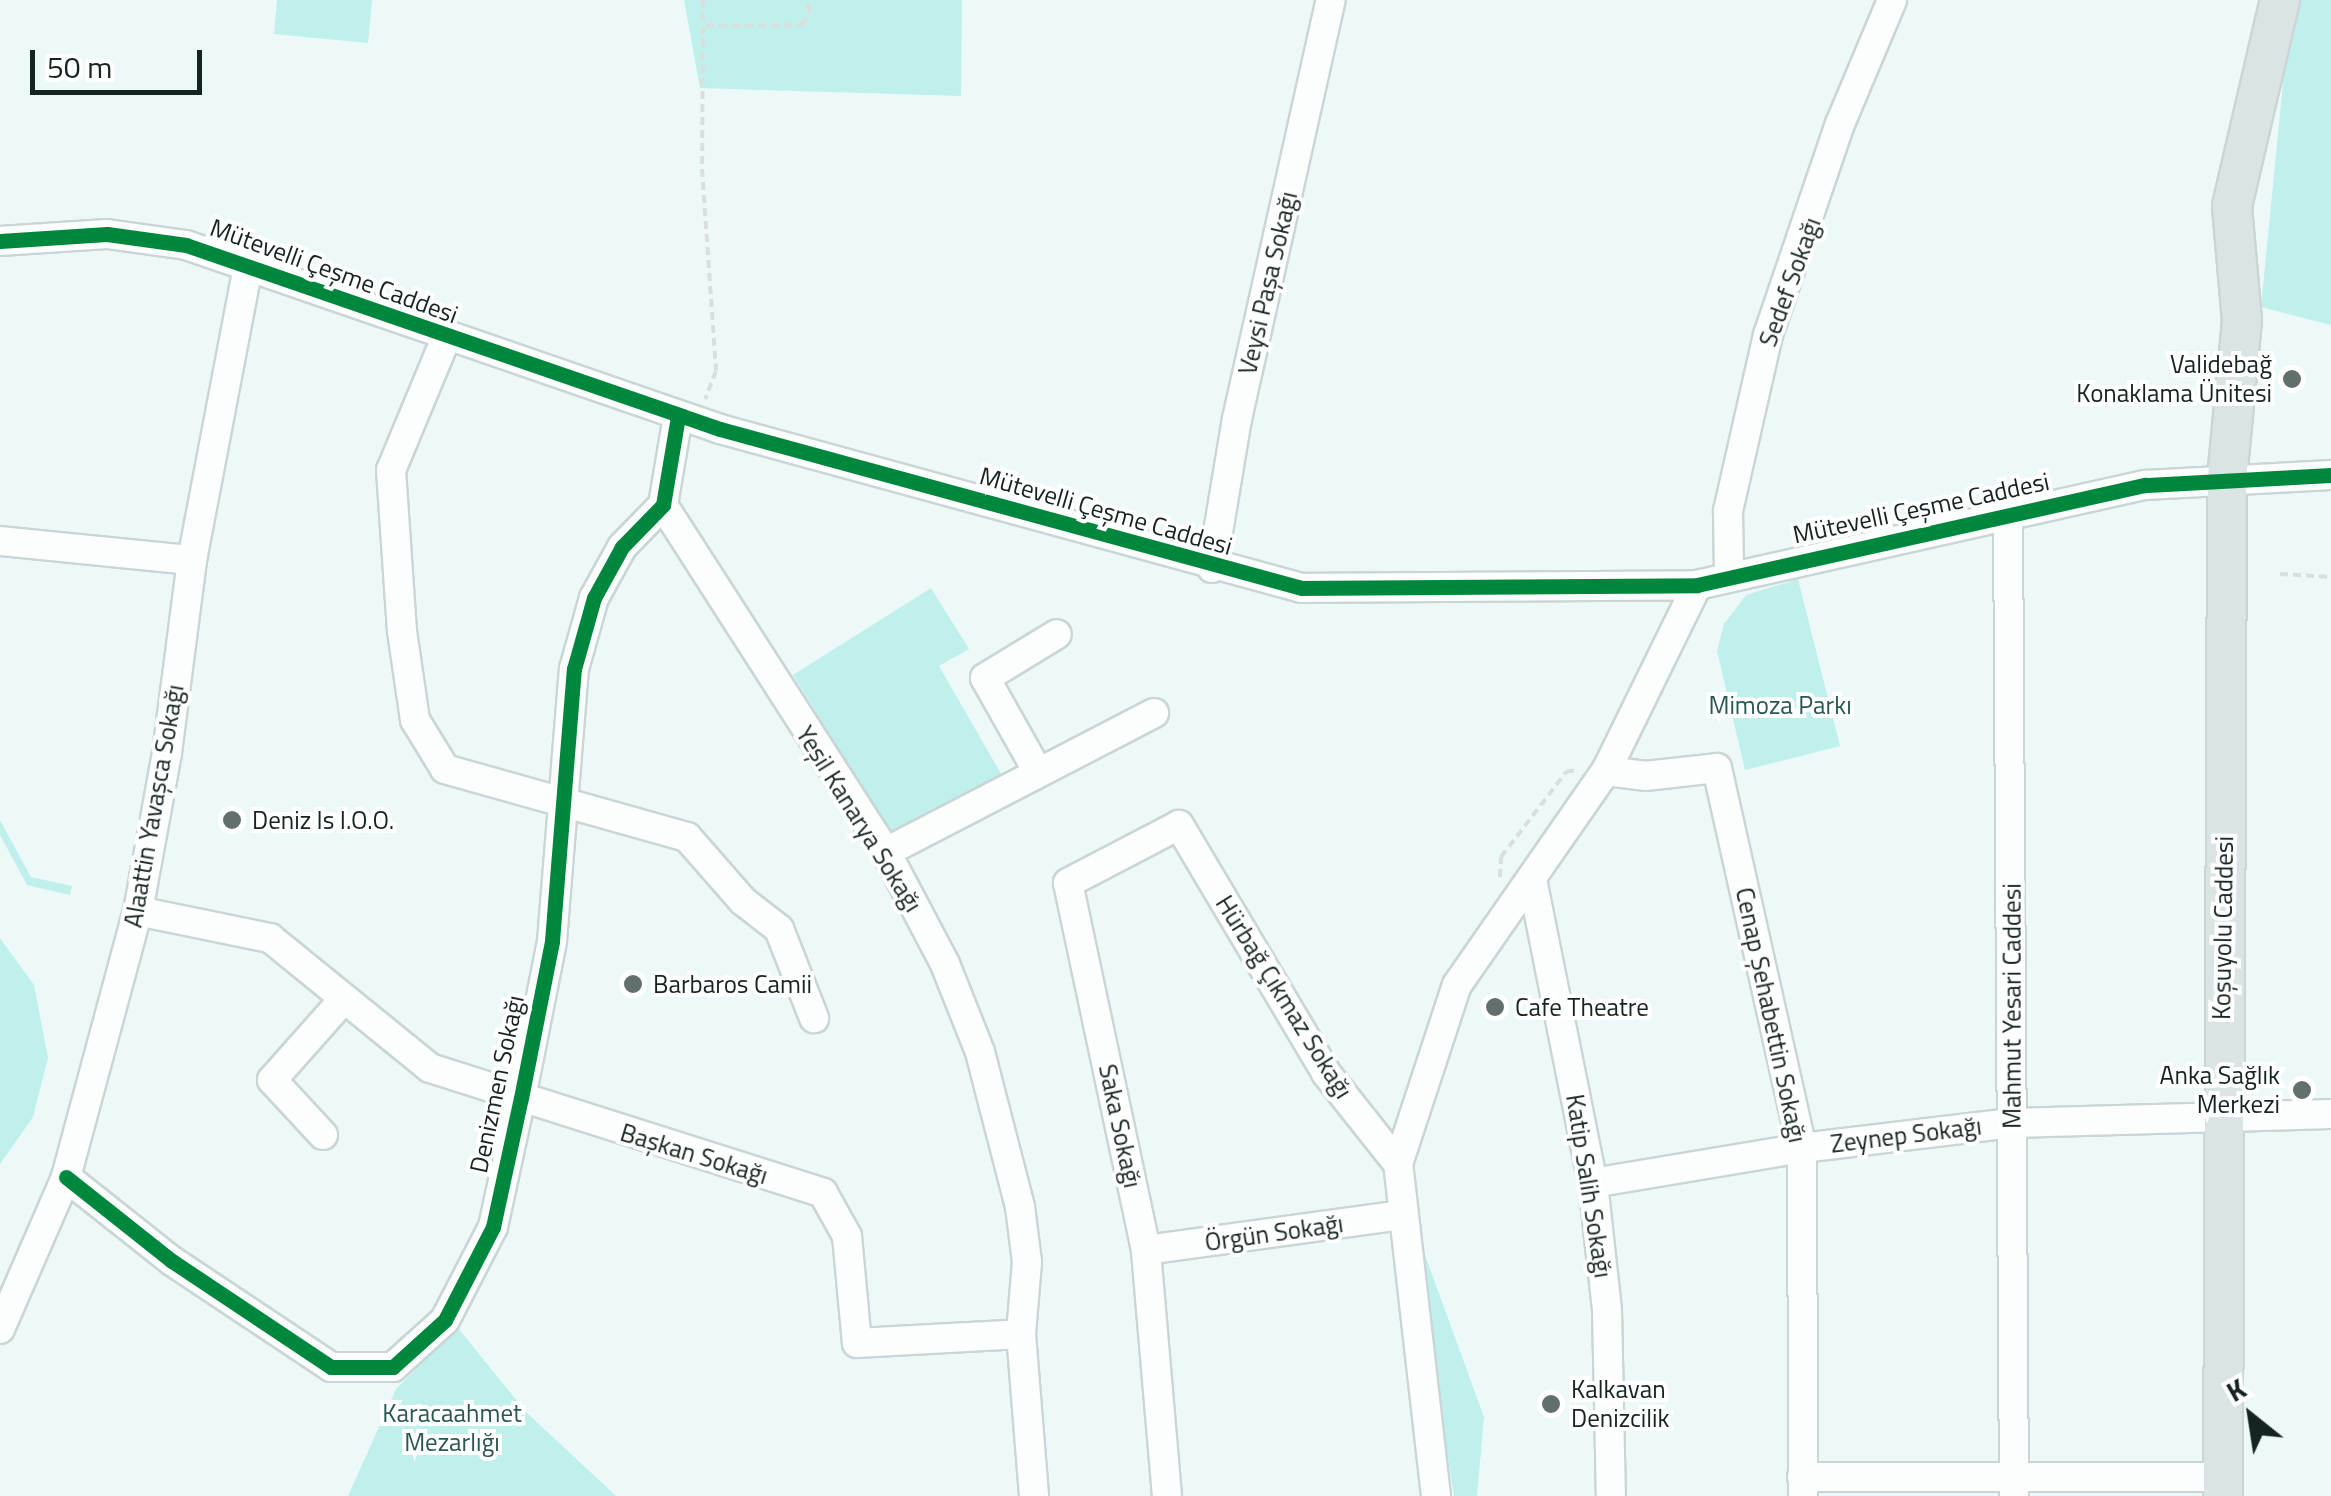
<!DOCTYPE html>
<meta charset="utf-8">
<style>
body{margin:0}
#map{position:relative;width:2331px;height:1496px;overflow:hidden;background:#edf9f8;font-family:"Titillium Web",sans-serif}
div>[style]{position:absolute}
.green>*{inset:0;background:#bff0eb}
.path>*{height:4px;margin-top:-2px;transform-origin:0;background:repeating-linear-gradient(90deg,#dadfde 0 8px,transparent 0 13px)}
.roads{filter:drop-shadow(2px 0 #cad6d5) drop-shadow(-2px 0 #cad6d5) drop-shadow(0 2px #cad6d5) drop-shadow(0 -2px #cad6d5)}
.minor>*{height:28px;margin:-14px;padding:0 14px;transform-origin:14px;border-radius:14px;background:#fcfefe}
.major>*{height:38px;margin:-19px;padding:0 19px;transform-origin:19px;border-radius:19px;background:#dbe4e4}
.cycleway>*{height:15px;margin:-7.5px;padding:0 7.5px;transform-origin:7.5px;border-radius:7.5px;background:#00873e}
.dots>*{width:28px;height:28px;translate:-50% -50%;box-sizing:border-box;border:5px solid #fff;border-radius:50%}
span{translate:-50% -50%;white-space:nowrap;text-align:center;line-height:1.15;-webkit-text-stroke:8px #fff;paint-order:stroke}
.street-label{font-size:25px;color:#152422}
.poi-label{font-size:25px;color:#152422}
.right{translate:-100% -50%;text-align:right}
.left{translate:0 -50%;text-align:left}
.park-label{font-size:25px;color:#295854}
.north{position:absolute;left:2201px;top:1366px;width:100px;height:100px;-webkit-text-stroke:8px #fff;paint-order:stroke;rotate:330deg;font-size:28px;font-weight:700;line-height:40px;text-align:center;color:#152422}
.north::after{content:'';display:block;margin:auto;width:35px;height:45px;background:#152422;clip-path:polygon(50% 0,100% 100%,50% 72%,0 100%)}
.scale{position:absolute;left:30px;top:50px;width:172px;height:45px;box-sizing:border-box;border:5px solid #152422;border-top:0;padding-left:12px;font-size:30px;line-height:35px;white-space:nowrap;color:#152422;-webkit-text-stroke:8px #fff;paint-order:stroke}
</style>
<div id="map">
<div class="green">
<div style="clip-path:polygon(277px 0,372px 0,368px 43px,274px 34px)"></div>
<div style="clip-path:polygon(684px 0,962px 0,961px 96px,700px 88px)"></div>
<div style="clip-path:polygon(2300px 0,2331px 0,2331px 325px,2261px 307px,2288px 32px)"></div>
<div style="clip-path:polygon(1798px 579px,1840px 746px,1745px 770px,1717px 651px,1724px 624px,1746px 595px)"></div>
<div style="clip-path:polygon(931px 588px,969px 649px,939px 666px,1004px 779px,894px 839px,793px 675px)"></div>
<div style="clip-path:polygon(0 820px,31px 877px,72px 886px,70px 895px,27px 885px,0 835px)"></div>
<div style="clip-path:polygon(0 938px,34px 985px,48px 1058px,33px 1117px,0 1164px)"></div>
<div style="clip-path:polygon(1410px 1214px,1484px 1417px,1477px 1496px,1454px 1496px)"></div>
<div style="clip-path:polygon(458px 1328px,526px 1412px,616px 1496px,348px 1496px,396px 1389px)"></div>
</div>
<div class="path">
<div style="left:703px;top:0;width:169px;rotate:90.3deg"></div>
<div style="left:702px;top:169px;width:202px;rotate:86deg"></div>
<div style="left:716px;top:371px;width:30px;rotate:111deg"></div>
<div style="left:706px;top:26px;width:96px;rotate:-0.6deg"></div>
<div style="left:802px;top:25px;width:16px;rotate:-60deg"></div>
<div style="left:810px;top:11px;width:12px;rotate:-110deg"></div>
<div style="left:2280px;top:574px;width:51px;rotate:3.4deg"></div>
<div style="left:1500px;top:877px;width:20px;rotate:-87deg"></div>
<div style="left:1501px;top:857px;width:108px;rotate:-52.5deg"></div>
<div style="left:1567px;top:771px;width:7px"></div>
</div>
<div class="roads">
<div class="minor">
<div style="left:0;top:241px;width:107px;rotate:-3.7deg"></div>
<div style="left:107px;top:234px;width:80px;rotate:7.9deg"></div>
<div style="left:186px;top:245px;width:565px;rotate:19.01deg"></div>
<div style="left:720px;top:429px;width:603px;rotate:15.28deg"></div>
<div style="left:1302px;top:588px;width:395px;rotate:-0.4deg"></div>
<div style="left:1697px;top:585px;width:460px;rotate:-12.6deg"></div>
<div style="left:2146px;top:485px;width:185px;rotate:-3.1deg"></div>
<div style="left:446px;top:338px;width:143px;rotate:112.6deg"></div>
<div style="left:391px;top:470px;width:161px;rotate:86.1deg"></div>
<div style="left:402px;top:631px;width:90px;rotate:81.7deg"></div>
<div style="left:415px;top:720px;width:57px;rotate:58.5deg"></div>
<div style="left:445px;top:769px;width:251px;rotate:15.7deg"></div>
<div style="left:687px;top:837px;width:85px;rotate:48.8deg"></div>
<div style="left:743px;top:901px;width:46px;rotate:37.9deg"></div>
<div style="left:779px;top:929px;width:96px;rotate:68.5deg"></div>
<div style="left:663px;top:505px;width:412px;rotate:57.3deg"></div>
<div style="left:886px;top:852px;width:127px;rotate:62.2deg"></div>
<div style="left:945px;top:964px;width:95px;rotate:68.3deg"></div>
<div style="left:980px;top:1052px;width:160px;rotate:75.5deg"></div>
<div style="left:1020px;top:1207px;width:55px;rotate:82.7deg"></div>
<div style="left:1027px;top:1262px;width:72px;rotate:94.8deg"></div>
<div style="left:1021px;top:1334px;width:163px;rotate:85.4deg"></div>
<div style="left:2008px;top:516px;width:980px;rotate:89.65deg"></div>
<div style="left:0;top:541px;width:193px;rotate:5.7deg"></div>
<div style="left:1212px;top:568px;width:151px;rotate:-80.5deg"></div>
<div style="left:1237px;top:419px;width:429px;rotate:-77.4deg"></div>
<div style="left:1729px;top:574px;width:63px;rotate:-90.9deg"></div>
<div style="left:1728px;top:511px;width:180px;rotate:-77.2deg"></div>
<div style="left:1768px;top:335px;width:223px;rotate:-71.2deg"></div>
<div style="left:1840px;top:124px;width:134px;rotate:-67.2deg"></div>
<div style="left:1606px;top:771px;width:39px;rotate:7deg"></div>
<div style="left:1645px;top:776px;width:72px;rotate:-6.3deg"></div>
<div style="left:1717px;top:768px;width:389px;rotate:77.4deg"></div>
<div style="left:1802px;top:1148px;width:348px;rotate:89.8deg"></div>
<div style="left:1038px;top:772px;width:108px;rotate:-119.4deg"></div>
<div style="left:985px;top:678px;width:84px;rotate:-31.4deg"></div>
<div style="left:886px;top:852px;width:302px;rotate:-27.4deg"></div>
<div style="left:1532px;top:879px;width:310px;rotate:78.7deg"></div>
<div style="left:1593px;top:1183px;width:128px;rotate:83.7deg"></div>
<div style="left:1607px;top:1310px;width:186px;rotate:88.8deg"></div>
<div style="left:138px;top:911px;width:135px;rotate:11.6deg"></div>
<div style="left:270px;top:938px;width:206px;rotate:39.1deg"></div>
<div style="left:430px;top:1068px;width:412px;rotate:17.6deg"></div>
<div style="left:823px;top:1193px;width:49px;rotate:60.8deg"></div>
<div style="left:847px;top:1236px;width:107px;rotate:84.7deg"></div>
<div style="left:857px;top:1343px;width:164px;rotate:-3.1deg"></div>
<div style="left:323px;top:1135px;width:75px;rotate:-132.8deg"></div>
<div style="left:272px;top:1080px;width:108px;rotate:-48.4deg"></div>
<div style="left:66px;top:1177px;width:135px;rotate:38.4deg"></div>
<div style="left:172px;top:1261px;width:191px;rotate:33.7deg"></div>
<div style="left:331px;top:1367px;width:62px"></div>
<div style="left:393px;top:1367px;width:70px;rotate:-42.1deg"></div>
<div style="left:445px;top:1320px;width:105px;rotate:-62.7deg"></div>
<div style="left:493px;top:1227px;width:132px;rotate:-77.8deg"></div>
<div style="left:521px;top:1098px;width:160px;rotate:-78.8deg"></div>
<div style="left:552px;top:941px;width:273px;rotate:-85.4deg"></div>
<div style="left:574px;top:669px;width:74px;rotate:-74.3deg"></div>
<div style="left:594px;top:598px;width:58px;rotate:-61.2deg"></div>
<div style="left:622px;top:547px;width:59px;rotate:-45.7deg"></div>
<div style="left:663px;top:505px;width:90px;rotate:-80.4deg"></div>
<div style="left:1593px;top:1183px;width:212px;rotate:-9.5deg"></div>
<div style="left:1802px;top:1148px;width:211px;rotate:-6.8deg"></div>
<div style="left:2012px;top:1123px;width:319px;rotate:-1.6deg"></div>
<div style="left:1146px;top:1250px;width:258px;rotate:-7.8deg"></div>
<div style="left:0;top:1329px;width:166px;rotate:-66.5deg"></div>
<div style="left:66px;top:1177px;width:276px;rotate:-74.9deg"></div>
<div style="left:138px;top:911px;width:161px;rotate:-79.6deg"></div>
<div style="left:167px;top:753px;width:195px;rotate:-82.6deg"></div>
<div style="left:192px;top:560px;width:298px;rotate:-79.2deg"></div>
<div style="left:1802px;top:1477px;width:420px"></div>
<div style="left:1167px;top:1496px;width:247px;rotate:-94.9deg"></div>
<div style="left:1146px;top:1250px;width:375px;rotate:-102deg"></div>
<div style="left:1068px;top:883px;width:125px;rotate:-27.6deg"></div>
<div style="left:1179px;top:825px;width:288px;rotate:59.3deg"></div>
<div style="left:1326px;top:1073px;width:116px;rotate:51.6deg"></div>
<div style="left:1436px;top:1496px;width:334px;rotate:-96.5deg"></div>
<div style="left:1398px;top:1164px;width:188px;rotate:-71.8deg"></div>
<div style="left:1457px;top:985px;width:261px;rotate:-55.2deg"></div>
<div style="left:1606px;top:771px;width:207px;rotate:-63.9deg"></div>
</div>
<div class="major">
<div style="left:2223px;top:1496px;width:1017px;rotate:-89.77deg"></div>
<div style="left:2227px;top:479px;width:159px;rotate:-84.6deg"></div>
<div style="left:2242px;top:321px;width:115px;rotate:-95deg"></div>
<div style="left:2232px;top:206px;width:212px;rotate:-76.9deg"></div>
</div>
</div>
<div class="cycleway">
<div style="left:0;top:241px;width:107px;rotate:-3.7deg"></div>
<div style="left:107px;top:234px;width:80px;rotate:7.9deg"></div>
<div style="left:186px;top:245px;width:565px;rotate:19.01deg"></div>
<div style="left:720px;top:429px;width:603px;rotate:15.28deg"></div>
<div style="left:1302px;top:588px;width:395px;rotate:-0.4deg"></div>
<div style="left:1697px;top:585px;width:460px;rotate:-12.6deg"></div>
<div style="left:2146px;top:485px;width:185px;rotate:-3.1deg"></div>
<div style="left:66px;top:1177px;width:135px;rotate:38.4deg"></div>
<div style="left:172px;top:1261px;width:191px;rotate:33.7deg"></div>
<div style="left:331px;top:1367px;width:62px"></div>
<div style="left:393px;top:1367px;width:70px;rotate:-42.1deg"></div>
<div style="left:445px;top:1320px;width:105px;rotate:-62.7deg"></div>
<div style="left:493px;top:1227px;width:132px;rotate:-77.8deg"></div>
<div style="left:521px;top:1098px;width:160px;rotate:-78.8deg"></div>
<div style="left:552px;top:941px;width:273px;rotate:-85.4deg"></div>
<div style="left:574px;top:669px;width:74px;rotate:-74.3deg"></div>
<div style="left:594px;top:598px;width:58px;rotate:-61.2deg"></div>
<div style="left:622px;top:547px;width:59px;rotate:-45.7deg"></div>
<div style="left:663px;top:505px;width:90px;rotate:-80.4deg"></div>
</div>
<div class="dots">
<div style="left:2292px;top:379px;background:#616f6d"></div>
<div style="left:232px;top:820px;background:#616f6d"></div>
<div style="left:633px;top:984px;background:#616f6d"></div>
<div style="left:1495px;top:1007px;background:#616f6d"></div>
<div style="left:2302px;top:1090px;background:#616f6d"></div>
<div style="left:1551px;top:1404px;background:#616f6d"></div>
</div>
<div class="street-label">
<span style="left:334px;top:271px;rotate:20deg">Mütevelli Çeşme Caddesi</span>
<span style="left:1790px;top:282px;rotate:-70deg">Sedef Sokağı</span>
<span style="left:1268px;top:283px;rotate:-77deg">Veysi Paşa Sokağı</span>
<span style="left:1921px;top:508px;rotate:-12deg">Mütevelli Çeşme Caddesi</span>
<span style="left:1106px;top:511px;rotate:16deg">Mütevelli Çeşme Caddesi</span>
<span style="left:154px;top:806px;rotate:-80deg">Alaattin Yavaşca Sokağı</span>
<span style="left:859px;top:819px;rotate:58deg">Yeşil Kanarya Sokağı</span>
<span style="left:2223px;top:928px;rotate:-89deg">Koşuyolu Caddesi</span>
<span style="left:1284px;top:997px;rotate:58deg">Hürbağ Çıkmaz Sokağı</span>
<span style="left:2012px;top:1006px;rotate:-90deg">Mahmut Yesari Caddesi</span>
<span style="left:1771px;top:1015px;rotate:78deg">Cenap Şehabettin Sokağı</span>
<span style="left:497px;top:1084px;rotate:-78deg">Denizmen Sokağı</span>
<span style="left:1120px;top:1126px;rotate:78deg">Saka Sokağı</span>
<span style="left:1906px;top:1135px;rotate:-7deg">Zeynep Sokağı</span>
<span style="left:694px;top:1154px;rotate:17deg">Başkan Sokağı</span>
<span style="left:1589px;top:1186px;rotate:81deg">Katip Salih Sokağı</span>
<span style="left:1274px;top:1233px;rotate:-8deg">Örgün Sokağı</span>
</div>
<div class="poi-label">
<span class="right" style="left:2272px;top:379px">Validebağ<br>Konaklama Ünitesi</span>
<span class="left" style="left:252px;top:820px">Deniz Is I.O.O.</span>
<span class="left" style="left:653px;top:984px">Barbaros Camii</span>
<span class="left" style="left:1515px;top:1007px">Cafe Theatre</span>
<span class="right" style="left:2280px;top:1090px">Anka Sağlık<br>Merkezi</span>
<span class="left" style="left:1571px;top:1404px">Kalkavan<br>Denizcilik</span>
</div>
<div class="park-label">
<span style="left:1780px;top:705px">Mimoza Parkı</span>
<span style="left:452px;top:1428px">Karacaahmet<br>Mezarlığı</span>
</div>
<div class="north">K</div>
<div class="scale">50 m</div>
</div>
